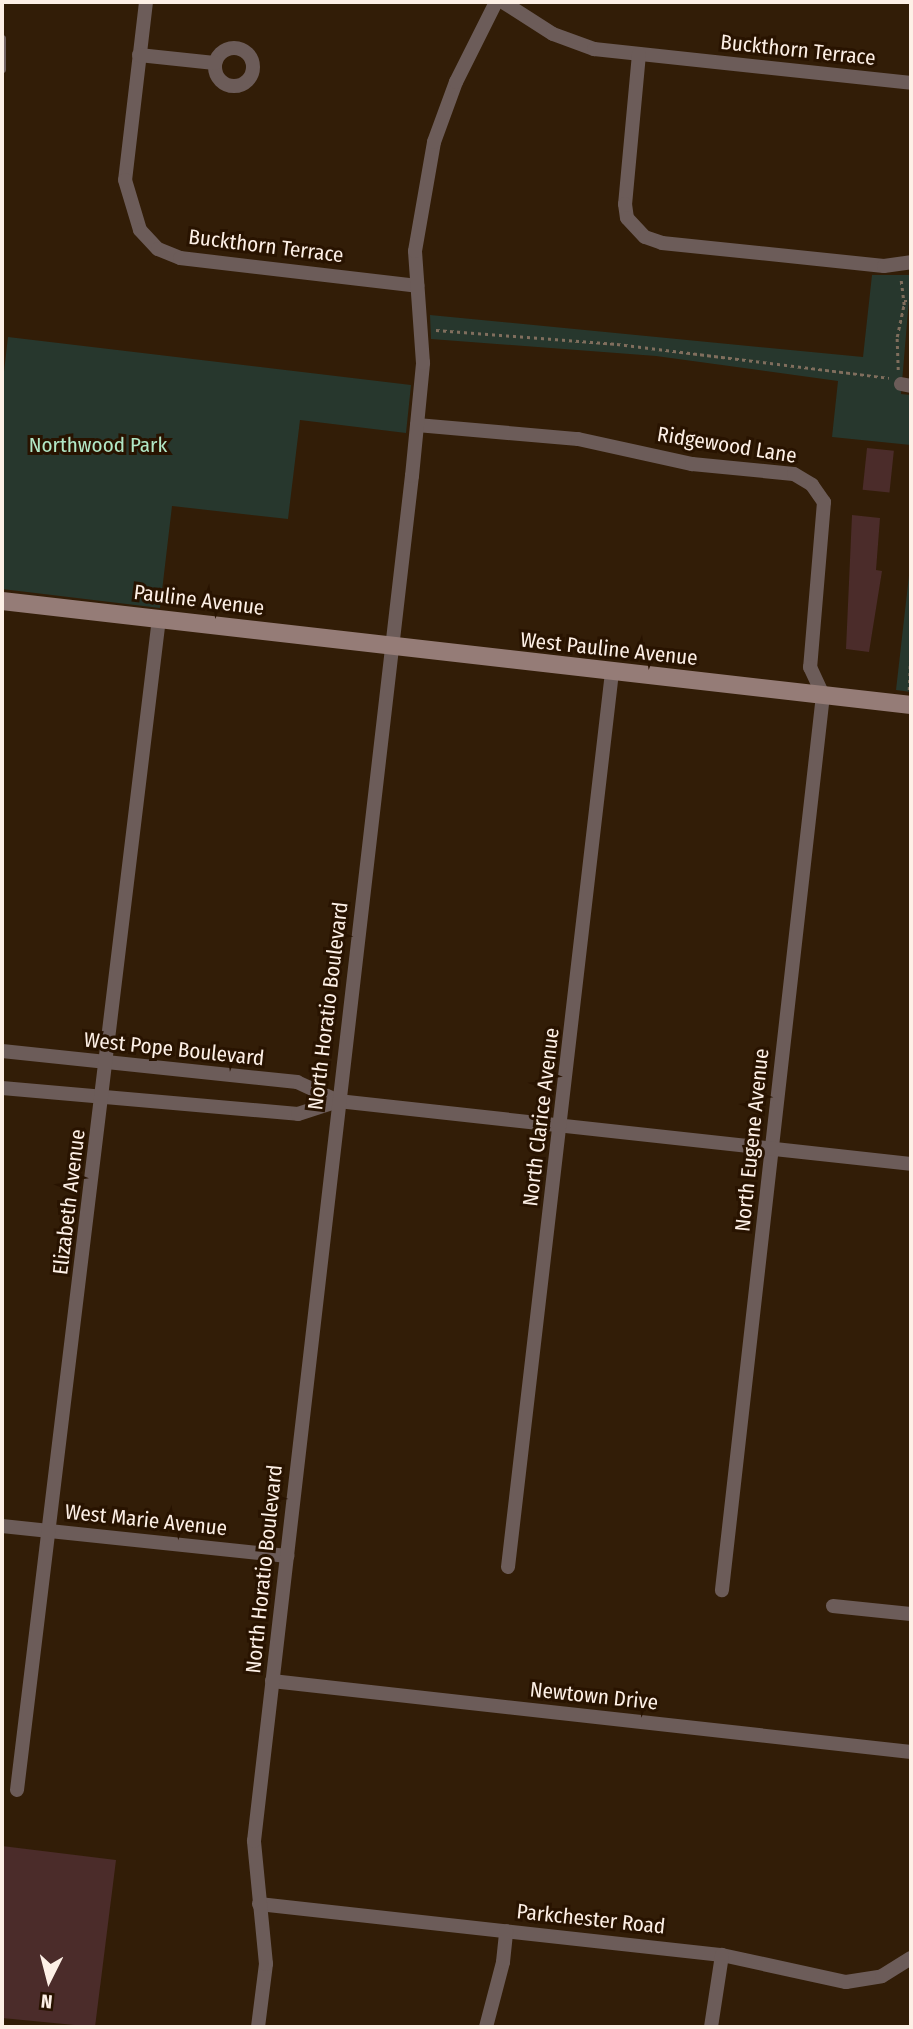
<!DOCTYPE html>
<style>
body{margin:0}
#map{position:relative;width:913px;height:2029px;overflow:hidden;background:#321d07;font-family:"Fira Sans Condensed",sans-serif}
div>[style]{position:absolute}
.green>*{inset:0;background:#27372d}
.building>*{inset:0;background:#4b2c2a;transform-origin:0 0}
.path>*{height:2.5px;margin-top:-1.25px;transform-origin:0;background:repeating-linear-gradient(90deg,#806e5d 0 3.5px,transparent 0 7px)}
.lane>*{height:7px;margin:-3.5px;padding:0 3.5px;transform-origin:3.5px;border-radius:3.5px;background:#6c5c59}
.street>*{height:14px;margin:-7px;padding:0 7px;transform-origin:7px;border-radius:7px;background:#6c5c59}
.street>.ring{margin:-7px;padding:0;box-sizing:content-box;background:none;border:14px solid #6c5c59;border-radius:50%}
.secondary>*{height:18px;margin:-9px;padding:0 9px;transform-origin:9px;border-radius:9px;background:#957c77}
span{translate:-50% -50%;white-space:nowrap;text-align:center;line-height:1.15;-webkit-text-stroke:6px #281300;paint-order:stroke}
.street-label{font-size:21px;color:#fdf0e6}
.park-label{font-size:21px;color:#b1e7c6}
.frame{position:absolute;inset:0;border:4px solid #fdf0e6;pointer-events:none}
.north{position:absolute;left:14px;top:1945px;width:70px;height:70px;-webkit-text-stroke:5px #281300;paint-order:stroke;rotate:186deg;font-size:19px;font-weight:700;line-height:28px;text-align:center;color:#fdf0e6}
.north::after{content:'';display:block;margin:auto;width:24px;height:32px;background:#fdf0e6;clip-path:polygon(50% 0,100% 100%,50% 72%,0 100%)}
</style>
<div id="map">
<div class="green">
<div style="clip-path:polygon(872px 275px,911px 275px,901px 394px,911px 395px,911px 445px,832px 437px,838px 381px,656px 356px,431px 339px,430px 315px,863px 357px)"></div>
<div style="clip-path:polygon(8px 337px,411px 385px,406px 433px,300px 420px,288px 519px,172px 506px,160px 608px,2px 589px,2px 389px)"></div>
<div style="clip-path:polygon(911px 558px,911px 692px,896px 690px)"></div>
</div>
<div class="building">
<div style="left:867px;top:448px;width:27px;height:42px;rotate:6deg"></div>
<div style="clip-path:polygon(852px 515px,880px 518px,876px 570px,882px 571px,869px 652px,846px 649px)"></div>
<div style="clip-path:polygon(2px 1846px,116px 1860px,95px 2027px,2px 2018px)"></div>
</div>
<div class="path">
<div style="left:904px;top:301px;width:7px"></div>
<div style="left:436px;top:330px;width:182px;rotate:4.4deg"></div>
<div style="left:617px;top:344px;width:274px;rotate:7.1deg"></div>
<div style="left:898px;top:370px;width:33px;rotate:-92deg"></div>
<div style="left:897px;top:337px;width:33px;rotate:-78deg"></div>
<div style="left:904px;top:305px;width:26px;rotate:-97deg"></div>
<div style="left:909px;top:690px;width:48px;rotate:-87.6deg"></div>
</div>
<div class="lane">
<div style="left:2px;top:38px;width:31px;rotate:90deg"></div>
</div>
<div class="street">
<div style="left:146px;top:2px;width:179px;rotate:96.7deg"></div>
<div style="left:125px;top:180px;width:52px;rotate:73.3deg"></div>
<div style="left:140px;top:230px;width:26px;rotate:47deg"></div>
<div style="left:158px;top:249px;width:24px;rotate:22deg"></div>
<div style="left:180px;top:258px;width:239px;rotate:6.7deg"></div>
<div style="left:503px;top:2px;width:59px;rotate:32.6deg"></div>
<div style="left:553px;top:34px;width:44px;rotate:20.1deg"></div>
<div style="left:594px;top:49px;width:319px;rotate:6.1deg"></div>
<div class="ring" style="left:215px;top:48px;width:24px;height:24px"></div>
<div style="left:639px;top:54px;width:151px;rotate:95.3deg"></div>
<div style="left:625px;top:204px;width:14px;rotate:82deg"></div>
<div style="left:627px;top:218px;width:26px;rotate:47deg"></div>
<div style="left:645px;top:237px;width:18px;rotate:19deg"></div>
<div style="left:662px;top:243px;width:223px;rotate:5.9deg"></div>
<div style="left:884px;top:266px;width:27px;rotate:-8deg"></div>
<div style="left:139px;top:55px;width:76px;rotate:6deg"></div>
<div style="left:901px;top:384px;width:10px;rotate:11deg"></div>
<div style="left:417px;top:425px;width:162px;rotate:5deg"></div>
<div style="left:578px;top:439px;width:117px;rotate:12.4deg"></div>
<div style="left:692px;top:464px;width:102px;rotate:5.6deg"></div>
<div style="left:794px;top:474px;width:21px;rotate:31deg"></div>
<div style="left:812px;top:485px;width:21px;rotate:55deg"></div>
<div style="left:824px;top:502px;width:166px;rotate:94.8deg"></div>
<div style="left:810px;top:667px;width:31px;rotate:65deg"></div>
<div style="left:823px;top:695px;width:901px;rotate:96.44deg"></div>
<div style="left:2px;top:1051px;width:297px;rotate:6deg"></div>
<div style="left:297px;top:1082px;width:45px;rotate:24.9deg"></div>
<div style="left:338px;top:1101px;width:576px;rotate:6.27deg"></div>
<div style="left:2px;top:1088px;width:297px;rotate:5deg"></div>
<div style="left:298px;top:1114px;width:42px;rotate:-18deg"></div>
<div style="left:2px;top:1526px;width:287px;rotate:6deg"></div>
<div style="left:508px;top:1567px;width:901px;rotate:-83.37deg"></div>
<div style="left:833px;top:1606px;width:78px;rotate:5.9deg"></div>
<div style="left:272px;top:1681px;width:643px;rotate:6.34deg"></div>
<div style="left:17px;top:1790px;width:1181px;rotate:-83.09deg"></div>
<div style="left:259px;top:1904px;width:466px;rotate:6.3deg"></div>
<div style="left:722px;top:1955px;width:127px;rotate:12.3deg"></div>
<div style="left:846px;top:1982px;width:36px;rotate:-9deg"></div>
<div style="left:882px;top:1976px;width:34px;rotate:-32deg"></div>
<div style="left:258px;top:2027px;width:64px;rotate:-82.8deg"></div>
<div style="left:266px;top:1964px;width:124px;rotate:-95.6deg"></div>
<div style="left:254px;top:1841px;width:1374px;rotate:-83.4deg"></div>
<div style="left:412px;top:476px;width:114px;rotate:-84.4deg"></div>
<div style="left:423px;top:363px;width:112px;rotate:-94.1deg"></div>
<div style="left:415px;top:251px;width:111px;rotate:-80.1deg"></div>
<div style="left:434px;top:142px;width:64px;rotate:-69.9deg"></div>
<div style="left:456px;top:82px;width:89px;rotate:-63.4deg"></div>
<div style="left:486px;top:2027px;width:67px;rotate:-75.3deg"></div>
<div style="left:503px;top:1962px;width:31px;rotate:-84deg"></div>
<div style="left:711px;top:2027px;width:73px;rotate:-81.3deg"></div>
</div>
<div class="secondary">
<div style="left:2px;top:601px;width:915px;rotate:6.53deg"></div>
</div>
<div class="street-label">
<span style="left:798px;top:50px;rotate:6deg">Buckthorn Terrace</span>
<span style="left:266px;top:246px;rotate:7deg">Buckthorn Terrace</span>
<span style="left:727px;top:445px;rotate:9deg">Ridgewood Lane</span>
<span style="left:199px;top:600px;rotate:7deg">Pauline Avenue</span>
<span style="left:609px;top:649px;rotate:6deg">West Pauline Avenue</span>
<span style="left:328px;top:1006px;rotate:-83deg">North Horatio Boulevard</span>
<span style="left:174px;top:1049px;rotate:6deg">West Pope Boulevard</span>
<span style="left:541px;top:1117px;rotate:-83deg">North Clarice Avenue</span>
<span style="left:752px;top:1140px;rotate:-84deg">North Eugene Avenue</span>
<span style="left:69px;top:1202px;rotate:-83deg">Elizabeth Avenue</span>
<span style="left:146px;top:1520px;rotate:6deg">West Marie Avenue</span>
<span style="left:264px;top:1569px;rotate:-84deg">North Horatio Boulevard</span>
<span style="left:594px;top:1696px;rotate:6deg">Newtown Drive</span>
<span style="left:591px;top:1919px;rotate:6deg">Parkchester Road</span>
</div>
<div class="park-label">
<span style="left:98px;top:445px">Northwood Park</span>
</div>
<div class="frame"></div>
<div class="north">N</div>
</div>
